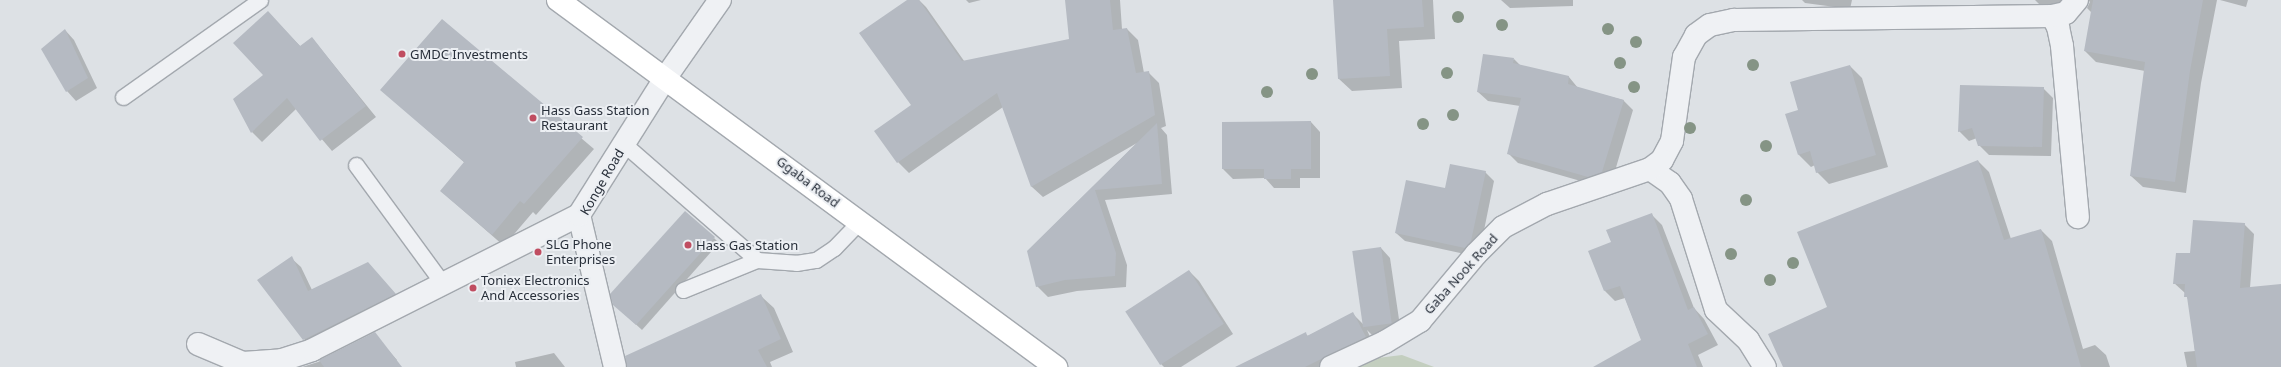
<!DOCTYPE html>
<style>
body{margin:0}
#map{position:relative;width:2281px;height:367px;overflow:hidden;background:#dde1e5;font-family:"Noto Sans",sans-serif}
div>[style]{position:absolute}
.green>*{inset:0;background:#c3cebf}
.shadow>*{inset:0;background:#0003}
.building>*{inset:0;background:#b5bac2;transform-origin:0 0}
.roads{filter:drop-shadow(1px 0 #a3a8ae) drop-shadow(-1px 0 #a3a8ae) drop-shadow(0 1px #a3a8ae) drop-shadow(0 -1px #a3a8ae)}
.lane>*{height:15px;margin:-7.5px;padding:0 7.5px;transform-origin:7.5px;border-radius:7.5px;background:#eff1f4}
.street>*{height:22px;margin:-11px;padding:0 11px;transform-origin:11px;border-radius:11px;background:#eff1f4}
.secondary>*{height:22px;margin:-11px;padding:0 11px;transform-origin:11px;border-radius:11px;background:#fff}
.trees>*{width:12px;height:12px;margin:-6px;border-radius:50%;background:#859485}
.dots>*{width:11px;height:11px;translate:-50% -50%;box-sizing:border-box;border:2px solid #eceff3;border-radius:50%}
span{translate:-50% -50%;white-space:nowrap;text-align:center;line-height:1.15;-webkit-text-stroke:4px #eceff3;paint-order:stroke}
.poi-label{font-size:13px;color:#282f3a}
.left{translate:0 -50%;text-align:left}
.street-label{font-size:13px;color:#282f3a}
</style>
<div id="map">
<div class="green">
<div style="clip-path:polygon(1402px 355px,1434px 367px,1355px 367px,1369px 359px)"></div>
</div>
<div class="shadow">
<div style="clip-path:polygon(908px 0,919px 0,926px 7px,974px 75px,1070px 40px,1066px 0,1120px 0,1122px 29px,1127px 29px,1138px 40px,1144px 73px,1148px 72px,1159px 83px,1166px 126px,1161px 128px,1167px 135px,1172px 194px,1105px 200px,1127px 265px,1126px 287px,1077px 291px,1048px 297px,1037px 286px,1028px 251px,1137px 143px,1043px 197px,1032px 187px,1003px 107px,909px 173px,898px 162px,912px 105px)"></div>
<div style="clip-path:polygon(966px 0,981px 0,969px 3px)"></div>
<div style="clip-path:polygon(1334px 0,1433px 0,1435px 39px,1399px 41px,1402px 88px,1352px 91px,1339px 79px)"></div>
<div style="clip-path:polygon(1501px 0,1573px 0,1573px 6px,1510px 8px)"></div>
<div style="clip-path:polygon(1802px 0,1852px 0,1850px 9px,1805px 3px)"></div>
<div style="clip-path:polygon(2035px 0,2084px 0,2070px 13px,2041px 6px)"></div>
<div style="clip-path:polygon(2088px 0,2217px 0,2201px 83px,2186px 193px,2143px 187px,2131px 176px,2145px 71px,2096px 62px,2085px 51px,2092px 13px,2087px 8px,2090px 2px)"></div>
<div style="clip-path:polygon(2220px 0,2248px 0,2246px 7px)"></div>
<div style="clip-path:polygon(442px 20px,594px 149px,536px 215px,533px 212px,504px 246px,441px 191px,465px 163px,382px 90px)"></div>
<div style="clip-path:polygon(278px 23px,301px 47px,312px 38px,376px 117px,332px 151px,296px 109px,262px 142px,252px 132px)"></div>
<div style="clip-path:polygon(65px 30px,74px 40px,97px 88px,76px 101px,67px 91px)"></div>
<div style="clip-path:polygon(1514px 59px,1521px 66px,1569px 77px,1578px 88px,1623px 100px,1633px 110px,1612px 181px,1598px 186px,1518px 163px,1508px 153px,1520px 106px,1488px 101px,1478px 92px)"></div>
<div style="clip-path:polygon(1850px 66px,1862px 78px,1888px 167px,1829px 184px,1817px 172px,1815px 165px,1811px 167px,1799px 155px,1799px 111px)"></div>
<div style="clip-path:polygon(2043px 88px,2053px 98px,2051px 156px,1989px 155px,1979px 145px,1977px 138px,1969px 141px,1959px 131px)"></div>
<div style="clip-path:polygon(1311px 122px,1320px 132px,1320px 178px,1300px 178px,1300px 188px,1274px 188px,1265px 178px,1233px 179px,1223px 169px)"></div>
<div style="clip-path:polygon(1978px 161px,1989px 172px,2011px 239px,2041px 230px,2052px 241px,2083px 349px,2095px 345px,2106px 355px,2110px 367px,1784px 367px,1828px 308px)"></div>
<div style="clip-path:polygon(1485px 172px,1494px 181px,1480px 250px,1474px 256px,1405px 241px,1396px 233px,1445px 189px)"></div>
<div style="clip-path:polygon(1651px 214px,1662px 225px,1694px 308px,1704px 319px,1718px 345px,1698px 355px,1703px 367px,1595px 367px,1642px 341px,1625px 298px,1615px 301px,1605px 291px,1612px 242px)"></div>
<div style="clip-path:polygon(2244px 224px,2254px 234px,2250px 288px,2281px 285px,2281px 367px,2187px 367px,2184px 352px,2195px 351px,2189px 301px,2185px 293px,2174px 283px,2191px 254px)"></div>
<div style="clip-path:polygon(714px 238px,719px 243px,642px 330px,618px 308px)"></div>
<div style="clip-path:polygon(1381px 248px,1390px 258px,1401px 333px,1374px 337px,1367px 330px,1374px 346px,1333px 367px,1265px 367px,1305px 333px,1308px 336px,1353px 314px,1363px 324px)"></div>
<div style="clip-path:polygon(291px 258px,301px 267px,312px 290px,368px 263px,404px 304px,314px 349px,304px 339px)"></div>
<div style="clip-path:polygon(1189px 271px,1199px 281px,1233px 334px,1181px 367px,1164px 367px,1161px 364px)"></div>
<div style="clip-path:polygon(761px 296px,774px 308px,793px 352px,770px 362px,772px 367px,648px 367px)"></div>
<div style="clip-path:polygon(374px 334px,397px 360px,390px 367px,302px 367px,318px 362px)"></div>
<div style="clip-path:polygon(554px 353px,565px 367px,516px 367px,515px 362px)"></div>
</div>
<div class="building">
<div style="clip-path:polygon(907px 0,919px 0,962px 61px,1069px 39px,1065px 0,1110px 0,1113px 30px,1127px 28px,1136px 73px,1149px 71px,1155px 115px,1031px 187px,997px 93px,897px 163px,874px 131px,911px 105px,859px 33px)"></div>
<div style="clip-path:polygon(1333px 0,1422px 0,1424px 27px,1387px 29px,1390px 76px,1338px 79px)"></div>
<div style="clip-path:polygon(2093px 0,2203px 0,2190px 71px,2175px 182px,2130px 176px,2145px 62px,2084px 51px)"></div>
<div style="clip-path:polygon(268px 11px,300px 46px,312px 37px,366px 106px,320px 141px,287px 98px,251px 133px,233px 99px,263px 75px,233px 43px)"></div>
<div style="clip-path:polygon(442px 19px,583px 137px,524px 204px,520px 201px,492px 235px,440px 191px,464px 162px,380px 90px)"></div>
<div style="clip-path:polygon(65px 29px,88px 78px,66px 92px,41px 49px)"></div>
<div style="clip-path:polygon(1483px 54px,1514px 58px,1513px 63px,1569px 76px,1568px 84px,1624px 100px,1602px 172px,1588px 177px,1507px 154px,1521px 98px,1477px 92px)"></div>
<div style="clip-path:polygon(1850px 65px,1876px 155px,1816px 173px,1810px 151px,1798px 155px,1785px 114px,1798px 110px,1790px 82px)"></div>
<div style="clip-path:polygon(1960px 85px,2044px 87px,2042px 147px,1978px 146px,1972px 128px,1958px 132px)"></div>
<div style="clip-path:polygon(1311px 121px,1311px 169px,1291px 169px,1291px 179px,1264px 179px,1264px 169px,1222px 169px,1222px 122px)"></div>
<div style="clip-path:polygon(1157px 123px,1162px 184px,1095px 190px,1116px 253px,1115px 276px,1065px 280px,1036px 287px,1027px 251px)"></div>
<div style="clip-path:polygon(1978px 160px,2004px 240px,2041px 229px,2081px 367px,1783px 367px,1768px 334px,1827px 307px,1797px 232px)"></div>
<div style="clip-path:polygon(1450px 164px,1486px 171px,1471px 241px,1465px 248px,1395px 233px,1406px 180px,1445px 188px)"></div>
<div style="clip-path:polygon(685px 211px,715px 237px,636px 325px,613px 305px,610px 294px)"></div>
<div style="clip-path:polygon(1652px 213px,1688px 310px,1694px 307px,1708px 334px,1688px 344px,1697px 367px,1593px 367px,1641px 340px,1620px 286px,1604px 291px,1588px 251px,1611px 242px,1606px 230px)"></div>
<div style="clip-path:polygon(2193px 220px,2245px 223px,2240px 288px,2281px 284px,2281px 367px,2197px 367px,2187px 297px,2184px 297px,2185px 284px,2173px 284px,2176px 253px,2190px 253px)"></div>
<div style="left:1381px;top:247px;width:77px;height:29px;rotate:82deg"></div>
<div style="clip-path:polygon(292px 256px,308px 291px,368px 262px,396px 294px,303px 340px,257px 280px)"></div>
<div style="left:1189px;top:270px;width:64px;height:76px;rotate:57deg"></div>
<div style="clip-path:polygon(761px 294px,781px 339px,758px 350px,767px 367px,627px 367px,625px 356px)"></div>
<div style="clip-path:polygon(1353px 312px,1366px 337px,1305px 367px,1235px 367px,1306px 332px,1307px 336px)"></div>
<div style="clip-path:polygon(375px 332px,402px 367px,324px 367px,319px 360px)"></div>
</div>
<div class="roads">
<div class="lane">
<div style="left:123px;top:97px;width:168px;rotate:-35.3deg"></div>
<div style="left:624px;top:144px;width:176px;rotate:41.1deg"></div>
<div style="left:757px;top:260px;width:39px;rotate:4deg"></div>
<div style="left:796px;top:263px;width:20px;rotate:-9deg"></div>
<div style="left:816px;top:260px;width:22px;rotate:-34deg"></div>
<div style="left:834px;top:248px;width:37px;rotate:-46deg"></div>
<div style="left:356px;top:165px;width:147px;rotate:53.8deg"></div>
<div style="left:683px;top:290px;width:80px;rotate:-22.1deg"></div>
</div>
<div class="street">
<div style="left:2052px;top:16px;width:13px;rotate:61deg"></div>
<div style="left:2058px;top:27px;width:19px;rotate:78deg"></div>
<div style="left:2062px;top:46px;width:172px;rotate:84.7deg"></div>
<div style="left:1650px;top:169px;width:24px;rotate:35deg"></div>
<div style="left:1670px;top:183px;width:19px;rotate:55deg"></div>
<div style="left:1681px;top:199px;width:116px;rotate:72.5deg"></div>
<div style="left:1716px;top:310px;width:44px;rotate:43.2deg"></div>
<div style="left:1748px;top:340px;width:32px;rotate:58deg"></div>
<div style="left:198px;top:344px;width:49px;rotate:22.9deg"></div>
<div style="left:243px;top:363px;width:39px;rotate:-4deg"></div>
<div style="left:282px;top:360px;width:32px;rotate:-18deg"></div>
<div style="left:312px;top:350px;width:299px;rotate:-26.8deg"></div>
<div style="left:615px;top:367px;width:156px;rotate:-103.3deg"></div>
<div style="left:579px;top:215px;width:163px;rotate:-57.8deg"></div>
<div style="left:666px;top:77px;width:94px;rotate:-55deg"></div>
<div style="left:1331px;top:367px;width:60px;rotate:-24.8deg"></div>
<div style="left:1385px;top:342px;width:41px;rotate:-31deg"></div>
<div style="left:1420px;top:321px;width:87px;rotate:-50.1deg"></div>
<div style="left:1476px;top:254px;width:38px;rotate:-45deg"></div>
<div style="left:1503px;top:227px;width:50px;rotate:-27.6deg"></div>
<div style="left:1547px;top:204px;width:109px;rotate:-18.8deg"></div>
<div style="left:1650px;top:169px;width:15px;rotate:-37deg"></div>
<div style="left:1662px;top:160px;width:21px;rotate:-62deg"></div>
<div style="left:1672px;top:141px;width:85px;rotate:-81.9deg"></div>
<div style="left:1684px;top:57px;width:25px;rotate:-61deg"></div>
<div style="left:1696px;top:35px;width:17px;rotate:-36deg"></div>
<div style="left:1710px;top:25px;width:25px;rotate:-12deg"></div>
<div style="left:1734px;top:20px;width:318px;rotate:-0.7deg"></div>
<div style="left:2052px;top:16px;width:14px;rotate:-12deg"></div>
<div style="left:2066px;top:13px;width:17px;rotate:-50deg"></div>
</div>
<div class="secondary">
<div style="left:558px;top:0;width:619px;rotate:36.39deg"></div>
</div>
</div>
<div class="trees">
<div style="left:1458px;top:17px"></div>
<div style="left:1502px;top:25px"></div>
<div style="left:1608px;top:29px"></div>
<div style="left:1636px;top:42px"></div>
<div style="left:1620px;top:63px"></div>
<div style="left:1753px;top:65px"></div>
<div style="left:1447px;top:73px"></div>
<div style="left:1312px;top:74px"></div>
<div style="left:1634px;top:87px"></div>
<div style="left:1267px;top:92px"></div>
<div style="left:1453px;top:115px"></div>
<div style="left:1423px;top:124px"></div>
<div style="left:1690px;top:128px"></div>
<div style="left:1766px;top:146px"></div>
<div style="left:1746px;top:200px"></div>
<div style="left:1731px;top:254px"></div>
<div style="left:1793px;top:263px"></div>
<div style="left:1770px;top:280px"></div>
</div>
<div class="dots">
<div style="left:402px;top:54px;background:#c04d61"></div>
<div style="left:533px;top:118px;background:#c04d61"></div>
<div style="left:688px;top:245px;background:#c04d61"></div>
<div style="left:538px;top:252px;background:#c04d61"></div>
<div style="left:473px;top:288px;background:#c04d61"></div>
</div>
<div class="poi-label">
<span class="left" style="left:410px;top:54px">GMDC Investments</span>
<span class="left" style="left:541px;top:118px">Hass Gass Station<br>Restaurant</span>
<span class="left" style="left:546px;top:252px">SLG Phone<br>Enterprises</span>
<span class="left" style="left:696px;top:245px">Hass Gas Station</span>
<span class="left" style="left:481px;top:288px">Toniex Electronics<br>And Accessories</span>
</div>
<div class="street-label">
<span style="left:602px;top:182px;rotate:-60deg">Konge Road</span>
<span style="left:808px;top:182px;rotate:37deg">Ggaba Road</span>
<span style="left:1461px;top:274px;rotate:-48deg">Gaba Nook Road</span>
</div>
</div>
